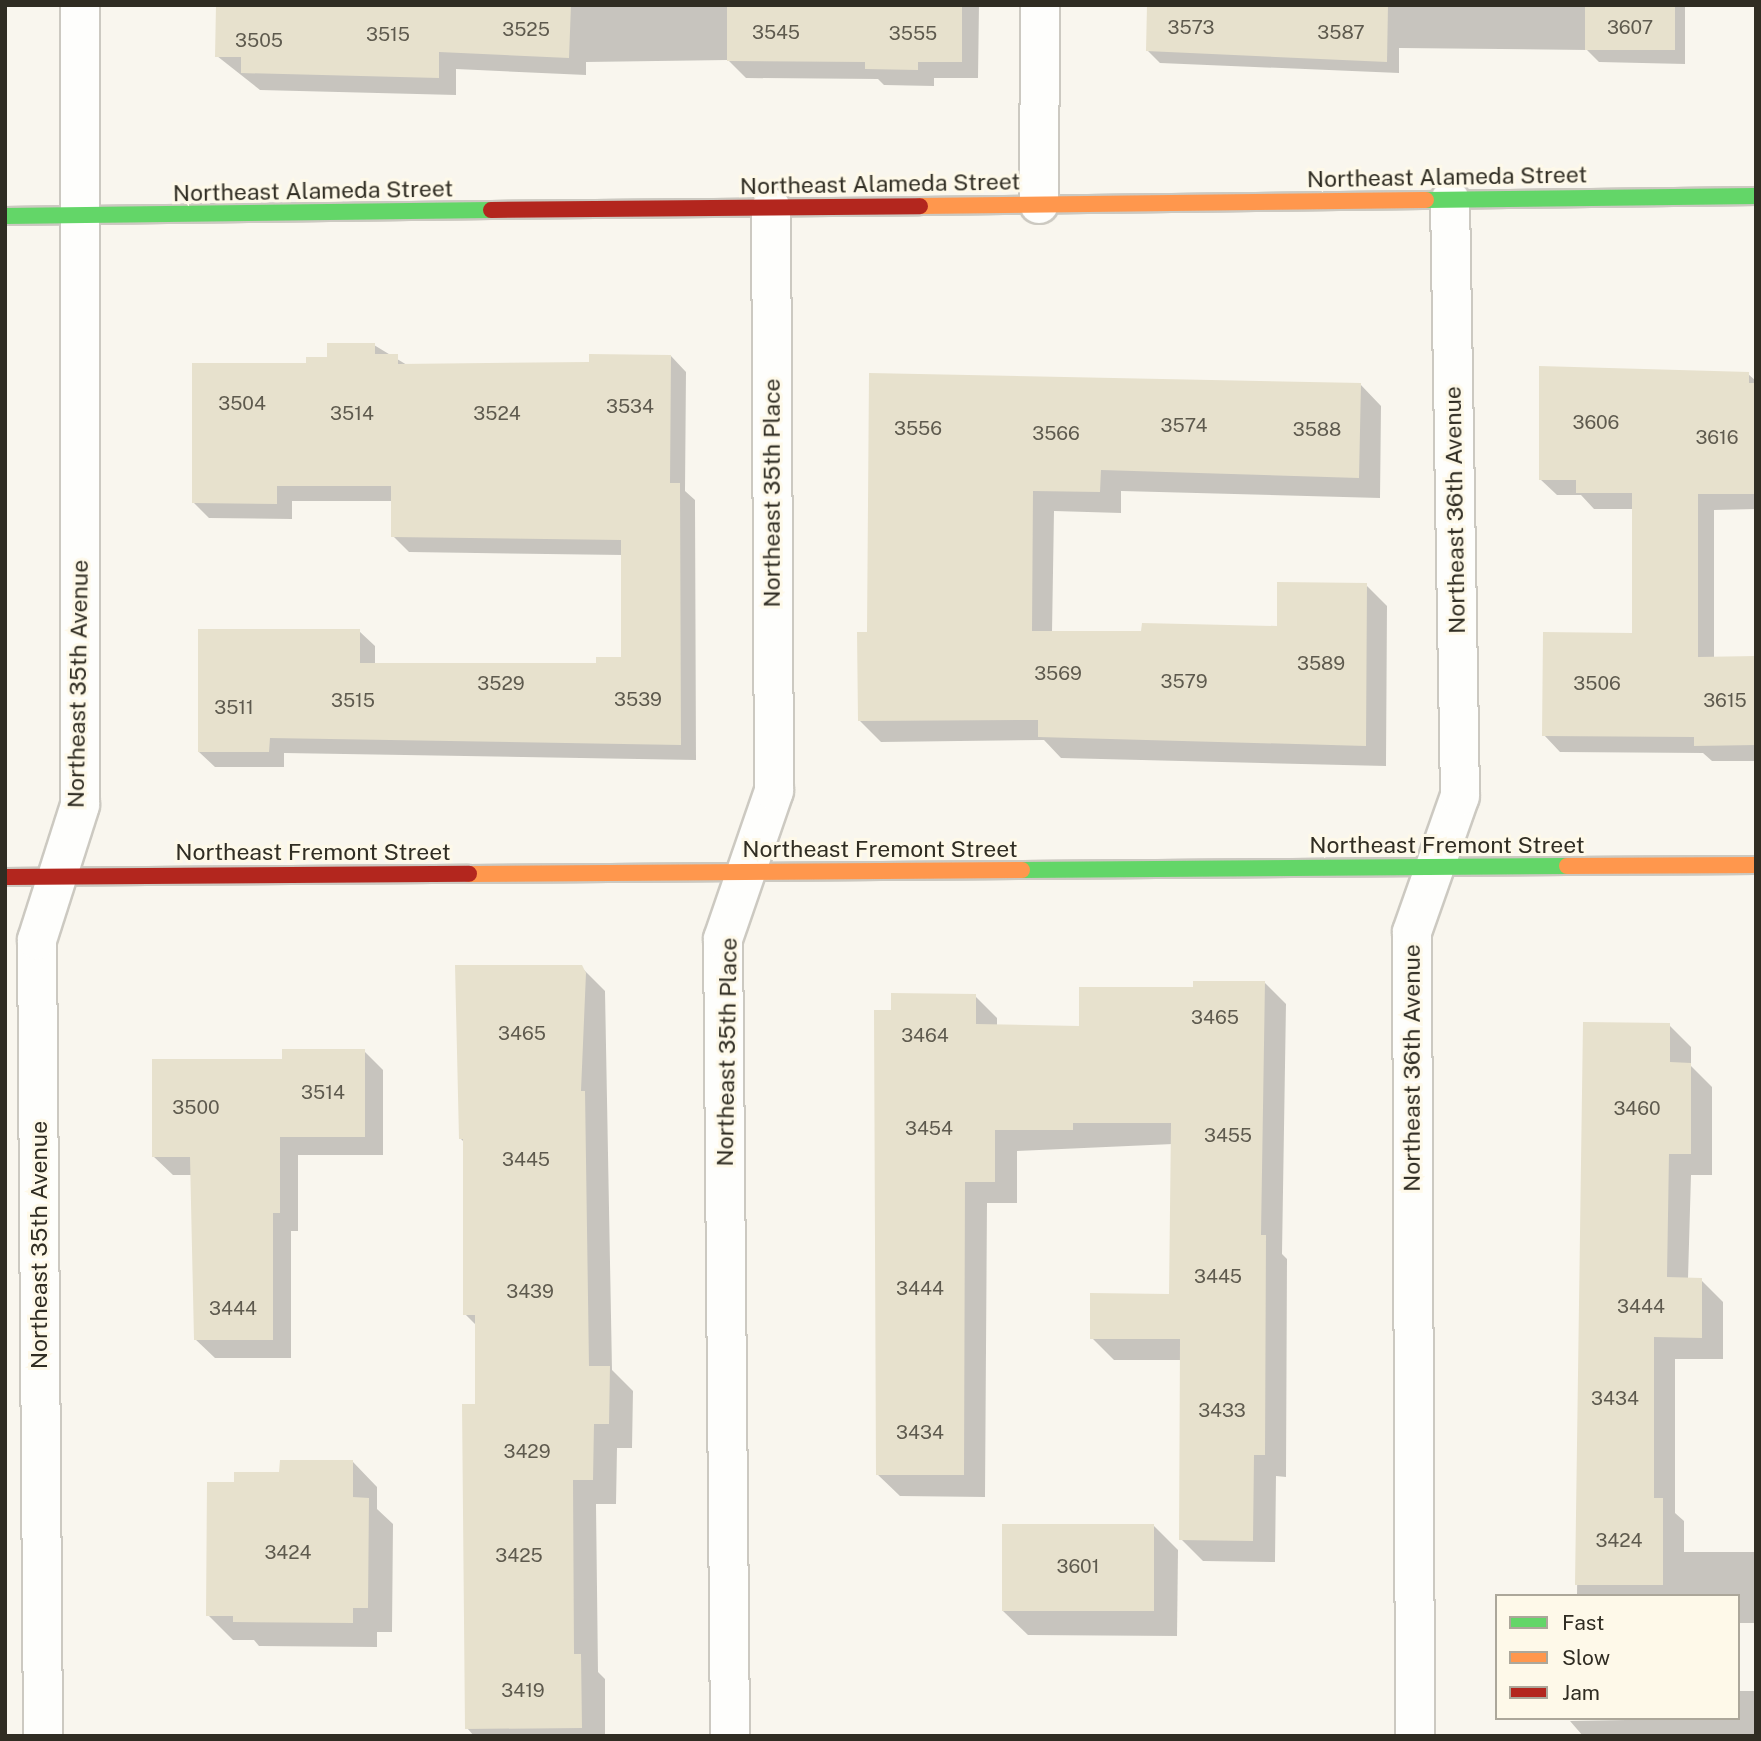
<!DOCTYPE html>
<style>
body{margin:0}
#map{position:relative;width:1761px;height:1741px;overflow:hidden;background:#f9f6ee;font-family:"Public Sans",sans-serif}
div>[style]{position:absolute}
.shadow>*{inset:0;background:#0003}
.building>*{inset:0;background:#e7e1cd;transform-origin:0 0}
.roads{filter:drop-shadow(2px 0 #ccc9c1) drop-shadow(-2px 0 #ccc9c1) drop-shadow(0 2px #ccc9c1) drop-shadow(0 -2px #ccc9c1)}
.street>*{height:38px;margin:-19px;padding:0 19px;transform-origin:19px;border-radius:19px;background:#fefefc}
.fast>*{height:16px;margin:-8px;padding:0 8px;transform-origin:8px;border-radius:8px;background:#63d668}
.slow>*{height:16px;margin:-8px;padding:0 8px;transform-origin:8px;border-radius:8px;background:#ff974d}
.jam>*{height:16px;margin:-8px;padding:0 8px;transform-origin:8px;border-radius:8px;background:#b3261e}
span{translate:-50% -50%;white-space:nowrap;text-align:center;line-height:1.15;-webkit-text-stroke:6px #fef9e9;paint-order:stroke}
.number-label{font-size:19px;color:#5e5a4e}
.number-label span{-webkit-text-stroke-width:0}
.street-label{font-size:23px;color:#302d23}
.frame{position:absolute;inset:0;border:7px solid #302d23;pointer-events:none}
.legend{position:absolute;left:1495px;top:1594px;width:245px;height:126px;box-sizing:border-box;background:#fef9e9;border:2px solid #aca79a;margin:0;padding:9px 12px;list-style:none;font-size:21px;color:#302d23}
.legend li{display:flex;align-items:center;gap:14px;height:35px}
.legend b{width:35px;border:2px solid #aca79a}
</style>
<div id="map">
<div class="shadow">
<div style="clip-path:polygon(217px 5px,979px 5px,978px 78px,934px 78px,934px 86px,884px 85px,878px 79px,746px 78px,728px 60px,586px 62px,586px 75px,456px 69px,456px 95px,260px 90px,217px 56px)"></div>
<div style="clip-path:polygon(1149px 5px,1685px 5px,1685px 64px,1599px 62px,1587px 50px,1399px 48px,1399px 73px,1160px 63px,1148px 51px)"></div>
<div style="clip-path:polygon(374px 345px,407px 365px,590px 364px,671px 356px,686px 372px,685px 491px,695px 500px,696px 760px,284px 753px,284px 767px,215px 767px,199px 752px,359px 631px,375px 646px,375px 665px,597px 665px,623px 659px,623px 555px,409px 552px,393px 536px,393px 501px,292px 501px,292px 519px,209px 518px,193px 502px,308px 365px)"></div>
<div style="clip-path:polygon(1748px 374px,1756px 381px,1756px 509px,1714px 510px,1714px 658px,1756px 658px,1756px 761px,1712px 761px,1703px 753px,1560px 752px,1544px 735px,1634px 634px,1634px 509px,1594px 509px,1581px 495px,1557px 495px,1540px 479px)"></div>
<div style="clip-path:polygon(871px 375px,1360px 384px,1381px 406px,1380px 498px,1121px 491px,1121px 513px,1054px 511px,1052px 633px,1278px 628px,1366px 585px,1387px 606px,1386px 766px,1061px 758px,1044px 740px,881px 742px,860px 721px,869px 634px)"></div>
<div style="clip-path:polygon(581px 967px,605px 991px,612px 1370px,633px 1391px,632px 1448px,617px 1448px,616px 1504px,596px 1504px,598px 1672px,605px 1679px,605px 1736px,474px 1736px,467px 1728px,477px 1326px,465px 1314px,465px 1143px,461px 1139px)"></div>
<div style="clip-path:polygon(1264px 982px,1286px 1004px,1282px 1254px,1287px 1259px,1286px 1477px,1276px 1476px,1275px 1562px,1203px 1561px,1181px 1539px,1182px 1360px,1114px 1360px,1092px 1338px,1171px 1296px,1173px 1144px,1017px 1151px,1017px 1203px,987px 1203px,985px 1497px,900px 1496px,877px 1474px,892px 1012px,975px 996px,997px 1018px,997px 1027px,1080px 1028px,1195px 989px)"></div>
<div style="clip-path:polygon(1584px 1024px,1669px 1025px,1691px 1047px,1691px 1066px,1712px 1087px,1712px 1175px,1691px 1175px,1688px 1279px,1701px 1280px,1723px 1302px,1723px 1359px,1675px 1359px,1675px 1513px,1684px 1521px,1684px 1552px,1756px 1552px,1756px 1623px,1738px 1623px,1738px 1596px,1577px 1596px)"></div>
<div style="clip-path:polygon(364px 1051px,383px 1070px,383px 1155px,298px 1155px,298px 1231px,291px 1231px,291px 1358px,215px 1358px,195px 1339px,192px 1175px,173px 1175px,153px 1156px,283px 1061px)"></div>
<div style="clip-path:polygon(353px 1462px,377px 1487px,377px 1509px,393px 1524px,392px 1632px,377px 1632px,377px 1647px,259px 1646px,254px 1640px,233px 1640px,208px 1615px,235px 1484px)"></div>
<div style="clip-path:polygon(1153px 1525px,1178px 1550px,1177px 1636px,1028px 1635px,1003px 1611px)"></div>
<div style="clip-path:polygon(1738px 1691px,1756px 1691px,1756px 1736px,1583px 1736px,1570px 1721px,1738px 1718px)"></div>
</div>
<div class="building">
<div style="clip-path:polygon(216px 5px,571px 5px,569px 58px,439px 52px,439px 78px,241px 73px,241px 57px,215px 57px)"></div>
<div style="clip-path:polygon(727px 5px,962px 5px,962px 62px,918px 62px,918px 70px,865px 69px,865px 62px,727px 61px)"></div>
<div style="clip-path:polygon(1147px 5px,1388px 5px,1387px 62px,1146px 51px)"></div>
<div style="left:1585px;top:5px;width:90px;height:45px"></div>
<div style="clip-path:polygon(327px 343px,375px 343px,375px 354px,398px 354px,398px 364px,589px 362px,589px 354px,671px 355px,670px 483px,680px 483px,681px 745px,270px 738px,269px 752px,198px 752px,198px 629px,360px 629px,360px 663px,596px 663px,596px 657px,621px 657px,621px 540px,391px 537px,391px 486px,277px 486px,277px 504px,192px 503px,192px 363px,306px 363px,306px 357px,327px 357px)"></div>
<div style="clip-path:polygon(1539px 366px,1749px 372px,1749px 383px,1756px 383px,1756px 494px,1698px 494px,1698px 657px,1756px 656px,1756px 745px,1694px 746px,1694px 737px,1542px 736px,1543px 632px,1632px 633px,1632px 493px,1576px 493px,1576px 480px,1539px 480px)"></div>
<div style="clip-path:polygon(869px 373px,1361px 383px,1359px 478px,1101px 470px,1100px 492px,1033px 491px,1032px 631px,1141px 631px,1142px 623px,1277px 626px,1277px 582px,1367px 583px,1366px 746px,1038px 737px,1038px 720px,858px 721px,857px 632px,867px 632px)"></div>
<div style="clip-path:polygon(455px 965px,582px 965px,586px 973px,581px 1091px,585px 1091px,589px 1366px,610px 1366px,609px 1424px,594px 1424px,593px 1480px,573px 1480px,574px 1654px,581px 1654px,582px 1728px,465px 1729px,462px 1404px,475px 1404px,475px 1315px,463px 1315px,463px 1139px,459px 1139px)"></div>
<div style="clip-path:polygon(1193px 981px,1265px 981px,1261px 1235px,1266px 1235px,1265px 1455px,1254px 1455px,1253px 1541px,1179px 1540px,1180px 1339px,1090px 1339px,1090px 1293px,1169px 1294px,1171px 1123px,1073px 1123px,1073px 1130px,995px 1130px,995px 1182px,965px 1182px,964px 1475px,876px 1475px,874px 1010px,891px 1010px,891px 993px,976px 994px,976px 1024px,1079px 1026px,1079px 987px,1193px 987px)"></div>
<div style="clip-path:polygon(1583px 1022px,1670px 1023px,1670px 1062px,1691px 1063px,1691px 1154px,1669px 1154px,1667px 1277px,1702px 1278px,1702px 1338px,1654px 1337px,1654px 1498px,1663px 1498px,1663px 1585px,1575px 1585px)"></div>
<div style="clip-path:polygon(282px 1049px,365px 1049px,365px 1137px,280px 1137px,280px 1213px,273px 1213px,273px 1340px,194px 1340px,190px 1157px,152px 1157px,152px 1059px,282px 1059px)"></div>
<div style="clip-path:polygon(280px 1460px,353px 1460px,353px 1497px,369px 1498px,368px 1608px,353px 1608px,353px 1623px,233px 1622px,233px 1616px,206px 1616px,207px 1482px,234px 1482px,234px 1472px,279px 1472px)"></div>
<div style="left:1002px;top:1524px;width:152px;height:87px"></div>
</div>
<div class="roads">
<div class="street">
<div style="left:1039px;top:204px;width:199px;rotate:-89.7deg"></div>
<div style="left:43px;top:1736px;width:796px;rotate:-90.43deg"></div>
<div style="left:37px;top:940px;width:142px;rotate:-72.3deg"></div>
<div style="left:80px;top:805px;width:800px;rotate:-90deg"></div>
<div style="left:730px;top:1736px;width:797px;rotate:-90.5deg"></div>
<div style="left:723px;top:939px;width:157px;rotate:-71deg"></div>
<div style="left:774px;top:791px;width:583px;rotate:-90.29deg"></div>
<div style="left:1415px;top:1736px;width:804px;rotate:-90.21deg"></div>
<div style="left:1412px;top:932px;width:144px;rotate:-70.6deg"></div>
<div style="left:1460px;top:796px;width:596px;rotate:-90.96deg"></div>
</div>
<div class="fast">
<div style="left:1426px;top:200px;width:330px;rotate:-0.7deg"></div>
<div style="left:5px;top:216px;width:486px;rotate:-0.7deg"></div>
<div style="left:1022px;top:870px;width:545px;rotate:-0.42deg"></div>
</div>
<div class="slow">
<div style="left:920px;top:206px;width:506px;rotate:-0.68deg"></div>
<div style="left:1567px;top:866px;width:189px;rotate:-0.3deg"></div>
<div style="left:469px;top:874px;width:553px;rotate:-0.41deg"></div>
</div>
<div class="jam">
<div style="left:491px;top:210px;width:429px;rotate:-0.5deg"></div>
<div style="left:5px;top:877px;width:464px;rotate:-0.4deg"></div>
</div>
</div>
<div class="number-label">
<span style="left:1191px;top:28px">3573</span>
<span style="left:1630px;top:28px">3607</span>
<span style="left:526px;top:30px">3525</span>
<span style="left:776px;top:33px">3545</span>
<span style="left:1341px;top:33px">3587</span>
<span style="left:913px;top:34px">3555</span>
<span style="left:388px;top:35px">3515</span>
<span style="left:259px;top:41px">3505</span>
<span style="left:242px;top:404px">3504</span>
<span style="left:630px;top:407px">3534</span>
<span style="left:352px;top:414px">3514</span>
<span style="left:497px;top:414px">3524</span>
<span style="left:1596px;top:423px">3606</span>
<span style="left:1184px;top:426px">3574</span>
<span style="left:918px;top:429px">3556</span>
<span style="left:1317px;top:430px">3588</span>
<span style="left:1056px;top:434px">3566</span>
<span style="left:1717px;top:438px">3616</span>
<span style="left:1321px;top:664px">3589</span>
<span style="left:1058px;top:674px">3569</span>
<span style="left:1184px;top:682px">3579</span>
<span style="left:501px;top:684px">3529</span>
<span style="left:1597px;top:684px">3506</span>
<span style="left:638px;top:700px">3539</span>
<span style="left:353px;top:701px">3515</span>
<span style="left:1725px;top:701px">3615</span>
<span style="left:234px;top:708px">3511</span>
<span style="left:1215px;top:1018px">3465</span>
<span style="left:522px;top:1034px">3465</span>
<span style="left:925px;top:1036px">3464</span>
<span style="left:323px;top:1093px">3514</span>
<span style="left:196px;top:1108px">3500</span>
<span style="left:1637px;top:1109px">3460</span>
<span style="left:929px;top:1129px">3454</span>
<span style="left:1228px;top:1136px">3455</span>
<span style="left:526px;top:1160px">3445</span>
<span style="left:1218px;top:1277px">3445</span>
<span style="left:920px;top:1289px">3444</span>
<span style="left:530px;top:1292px">3439</span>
<span style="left:1641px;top:1307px">3444</span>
<span style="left:233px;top:1309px">3444</span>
<span style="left:1615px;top:1399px">3434</span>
<span style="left:1222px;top:1411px">3433</span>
<span style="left:920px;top:1433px">3434</span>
<span style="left:527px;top:1452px">3429</span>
<span style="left:1619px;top:1541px">3424</span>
<span style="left:288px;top:1553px">3424</span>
<span style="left:519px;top:1556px">3425</span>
<span style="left:1078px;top:1567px">3601</span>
<span style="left:523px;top:1691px">3419</span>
</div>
<div class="street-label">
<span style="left:1447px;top:177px;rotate:-1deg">Northeast Alameda Street</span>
<span style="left:880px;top:184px;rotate:-1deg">Northeast Alameda Street</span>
<span style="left:313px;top:191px;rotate:-1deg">Northeast Alameda Street</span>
<span style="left:772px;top:493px;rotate:-90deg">Northeast 35th Place</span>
<span style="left:1455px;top:510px;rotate:-91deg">Northeast 36th Avenue</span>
<span style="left:78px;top:684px;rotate:-89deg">Northeast 35th Avenue</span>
<span style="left:1447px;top:845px">Northeast Fremont Street</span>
<span style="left:880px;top:849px">Northeast Fremont Street</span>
<span style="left:313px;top:852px">Northeast Fremont Street</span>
<span style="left:727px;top:1052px;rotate:-89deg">Northeast 35th Place</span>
<span style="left:1412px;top:1068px;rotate:-90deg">Northeast 36th Avenue</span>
<span style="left:39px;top:1245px;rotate:-90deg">Northeast 35th Avenue</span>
</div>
<div class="frame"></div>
<ul class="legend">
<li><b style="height:9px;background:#63d668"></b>Fast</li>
<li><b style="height:9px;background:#ff974d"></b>Slow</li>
<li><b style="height:9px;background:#b3261e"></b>Jam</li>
</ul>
</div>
